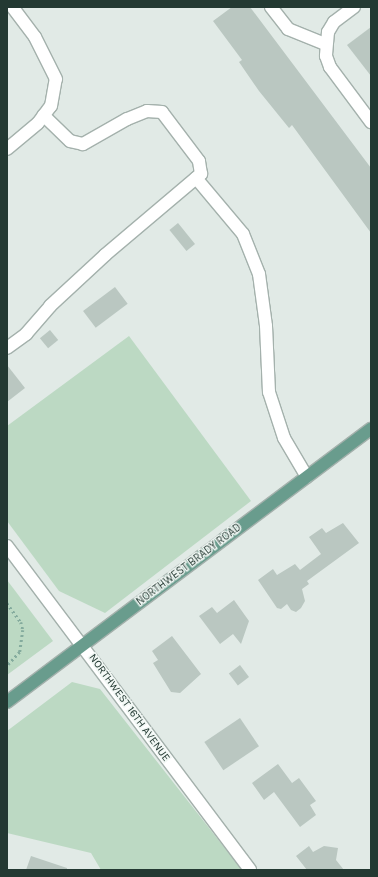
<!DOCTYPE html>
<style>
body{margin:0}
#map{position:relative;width:378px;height:877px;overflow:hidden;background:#e1eae6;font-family:Karla,sans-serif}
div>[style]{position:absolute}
.green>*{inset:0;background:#bcd9c3}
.building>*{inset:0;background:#bac7c1;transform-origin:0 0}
.path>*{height:2.5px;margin-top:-1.25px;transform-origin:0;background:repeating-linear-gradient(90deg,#84ab9d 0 2px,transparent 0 5px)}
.roads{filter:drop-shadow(1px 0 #a4b1ac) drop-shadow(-1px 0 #a4b1ac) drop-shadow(0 1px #a4b1ac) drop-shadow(0 -1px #a4b1ac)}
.minor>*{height:12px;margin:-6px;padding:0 6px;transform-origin:6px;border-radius:6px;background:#fff}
.major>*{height:12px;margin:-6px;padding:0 6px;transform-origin:6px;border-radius:6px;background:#699c8d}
span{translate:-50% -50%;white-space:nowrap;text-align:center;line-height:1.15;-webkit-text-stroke:3px #f1f7f4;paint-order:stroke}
.street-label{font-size:11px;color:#233932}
.frame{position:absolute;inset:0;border:8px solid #233932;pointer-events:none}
</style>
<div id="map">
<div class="green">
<div style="clip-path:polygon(129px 336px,251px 501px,105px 613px,59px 591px,7px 521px,7px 426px)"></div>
<div style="clip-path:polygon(7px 580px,53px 641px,7px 675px)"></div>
<div style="clip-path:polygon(72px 682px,100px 689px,242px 870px,101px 870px,91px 853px,7px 833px,7px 731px)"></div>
</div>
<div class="building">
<div style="clip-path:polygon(232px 7px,250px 7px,371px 168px,371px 233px,292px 125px,289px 128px,259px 91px,239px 62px,242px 60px,213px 21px)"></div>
<div style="clip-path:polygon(371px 27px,371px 76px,347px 45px)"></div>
<div style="left:178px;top:223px;width:27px;height:11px;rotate:51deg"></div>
<div style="left:115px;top:287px;width:21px;height:40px;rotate:53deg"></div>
<div style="left:50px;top:330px;width:13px;height:13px;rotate:51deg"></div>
<div style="clip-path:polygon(7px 365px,25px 388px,7px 402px)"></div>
<div style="clip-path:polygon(343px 523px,359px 543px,307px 581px,309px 584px,302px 589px,305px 601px,301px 608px,296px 612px,291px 610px,287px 604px,281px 609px,277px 608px,258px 580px,273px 569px,277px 575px,295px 564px,300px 570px,321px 554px,309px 537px,322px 528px,326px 533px)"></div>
<div style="clip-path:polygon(234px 600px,249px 621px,241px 644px,233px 634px,220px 644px,199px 616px,212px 607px,217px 613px)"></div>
<div style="clip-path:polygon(172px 636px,201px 674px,180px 693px,171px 692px,153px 663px,158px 660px,152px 651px)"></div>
<div style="left:240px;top:665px;width:15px;height:14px;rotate:53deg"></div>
<div style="left:240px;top:718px;width:34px;height:43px;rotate:56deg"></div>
<div style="clip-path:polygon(278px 764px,292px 783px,299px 778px,316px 801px,310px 805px,316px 815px,300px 827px,274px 792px,264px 800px,252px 783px)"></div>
<div style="clip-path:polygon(309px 846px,313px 852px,324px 846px,338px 848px,336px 860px,344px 870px,307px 870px,296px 856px)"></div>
<div style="clip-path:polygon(31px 856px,67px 868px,67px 870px,26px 870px)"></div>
</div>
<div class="path">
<div style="left:7px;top:603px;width:24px;rotate:54deg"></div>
<div style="left:21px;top:622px;width:8px;rotate:76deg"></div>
<div style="left:23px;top:630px;width:22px;rotate:98deg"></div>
<div style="left:20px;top:652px;width:19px;rotate:133deg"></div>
</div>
<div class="roads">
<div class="minor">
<div style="left:271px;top:7px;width:28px;rotate:52deg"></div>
<div style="left:288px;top:29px;width:40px;rotate:22deg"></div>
<div style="left:354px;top:7px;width:25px;rotate:143deg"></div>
<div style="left:334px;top:22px;width:12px;rotate:121deg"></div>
<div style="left:328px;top:32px;width:24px;rotate:95deg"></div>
<div style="left:326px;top:56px;width:12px;rotate:70deg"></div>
<div style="left:330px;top:67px;width:69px;rotate:53.3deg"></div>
<div style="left:7px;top:149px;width:40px;rotate:-40deg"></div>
<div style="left:38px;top:123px;width:21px;rotate:-53deg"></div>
<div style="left:51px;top:106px;width:27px;rotate:-80deg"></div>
<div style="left:56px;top:79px;width:47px;rotate:-116.6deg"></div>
<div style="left:35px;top:37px;width:38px;rotate:-127deg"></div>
<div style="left:196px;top:178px;width:73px;rotate:50deg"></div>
<div style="left:243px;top:234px;width:43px;rotate:68.2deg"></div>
<div style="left:259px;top:274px;width:52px;rotate:82.3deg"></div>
<div style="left:266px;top:326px;width:66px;rotate:87.4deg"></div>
<div style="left:269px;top:392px;width:48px;rotate:71.9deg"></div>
<div style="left:284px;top:438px;width:45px;rotate:59.5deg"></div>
<div style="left:7px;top:348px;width:24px;rotate:-36deg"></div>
<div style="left:26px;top:334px;width:37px;rotate:-49deg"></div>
<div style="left:50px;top:306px;width:75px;rotate:-42.8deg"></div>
<div style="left:105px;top:255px;width:126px;rotate:-40.2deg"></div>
<div style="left:201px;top:174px;width:13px;rotate:-99deg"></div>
<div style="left:199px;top:161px;width:61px;rotate:-127.1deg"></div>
<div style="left:162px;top:112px;width:15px;rotate:-176deg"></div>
<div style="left:147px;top:111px;width:22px;rotate:158deg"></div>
<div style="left:127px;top:119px;width:51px;rotate:150.4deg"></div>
<div style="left:83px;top:144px;width:13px;rotate:-167deg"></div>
<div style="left:70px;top:141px;width:37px;rotate:-136deg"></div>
<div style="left:7px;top:546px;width:405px;rotate:53.1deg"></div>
</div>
<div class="major">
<div style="left:7px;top:702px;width:455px;rotate:-36.9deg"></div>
</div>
</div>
<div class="street-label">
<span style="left:189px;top:565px;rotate:-37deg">NORTHWEST BRADY ROAD</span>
<span style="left:129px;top:708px;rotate:54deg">NORTHWEST 16TH AVENUE</span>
</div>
<div class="frame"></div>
</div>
